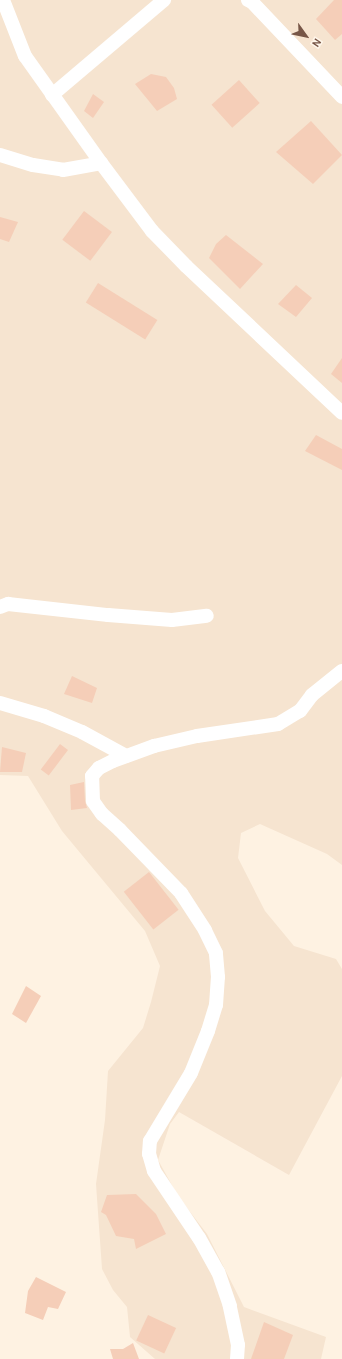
<!DOCTYPE html>
<style>
body{margin:0}
#map{position:relative;width:342px;height:1359px;overflow:hidden;background:#fef2e2;font-family:Karla,sans-serif}
div>[style]{position:absolute}
.residential>*{inset:0;background:#f6e4d0}
.building>*{inset:0;background:#f5ceb8;transform-origin:0 0}
.minor>*{height:14px;margin:-7px;padding:0 7px;transform-origin:7px;border-radius:7px;background:#fff}
span{translate:-50% -50%;white-space:nowrap;text-align:center;line-height:1.15;-webkit-text-stroke:3.5px #fff6ea;paint-order:stroke}
.north{position:absolute;left:286px;top:16px;width:40px;height:40px;-webkit-text-stroke:3px #fff6ea;paint-order:stroke;rotate:123deg;font-size:11px;font-weight:700;line-height:16px;text-align:center;color:#775647}
.north::after{content:'';display:block;margin:auto;width:14px;height:18px;background:#775647;clip-path:polygon(50% 0,100% 100%,50% 72%,0 100%)}
</style>
<div id="map">
<div class="residential">
<div style="clip-path:polygon(0 0,342px 0,342px 865px,327px 854px,260px 824px,241px 833px,238px 858px,265px 911px,294px 946px,336px 959px,342px 969px,342px 1076px,289px 1175px,179px 1112px,170px 1124px,158px 1160px,178px 1196px,207px 1234px,244px 1307px,326px 1337px,321px 1359px,155px 1359px,130px 1337px,127px 1307px,113px 1290px,102px 1269px,96px 1184px,105px 1120px,108px 1071px,143px 1028px,151px 1002px,160px 966px,145px 931px,62px 831px,28px 776px,0 775px)"></div>
</div>
<div class="building">
<div style="clip-path:polygon(334px 0,342px 0,342px 34px,335px 40px,316px 19px)"></div>
<div style="clip-path:polygon(151px 74px,166px 77px,174px 88px,177px 99px,157px 111px,135px 84px)"></div>
<div style="left:239px;top:80px;width:31px;height:37px;rotate:48deg"></div>
<div style="clip-path:polygon(93px 94px,104px 102px,93px 118px,84px 111px)"></div>
<div style="clip-path:polygon(311px 121px,342px 155px,313px 184px,276px 152px)"></div>
<div style="left:84px;top:211px;width:35px;height:36px;rotate:37deg"></div>
<div style="clip-path:polygon(0 217px,18px 222px,9px 242px,0 239px)"></div>
<div style="clip-path:polygon(226px 235px,263px 264px,240px 289px,209px 258px,216px 244px)"></div>
<div style="left:98px;top:283px;width:70px;height:23px;rotate:32deg"></div>
<div style="clip-path:polygon(296px 285px,312px 298px,296px 317px,278px 304px)"></div>
<div style="clip-path:polygon(342px 358px,342px 383px,331px 374px)"></div>
<div style="clip-path:polygon(316px 435px,342px 449px,342px 470px,305px 451px)"></div>
<div style="clip-path:polygon(72px 676px,97px 688px,92px 703px,64px 694px)"></div>
<div style="left:60px;top:744px;width:10px;height:32px;rotate:37deg"></div>
<div style="clip-path:polygon(2px 747px,26px 753px,22px 772px,0 772px)"></div>
<div style="clip-path:polygon(84px 782px,85px 801px,87px 808px,71px 810px,70px 785px)"></div>
<div style="left:149px;top:872px;width:48px;height:32px;rotate:52deg"></div>
<div style="clip-path:polygon(26px 986px,41px 996px,26px 1023px,12px 1014px)"></div>
<div style="clip-path:polygon(136px 1194px,156px 1214px,166px 1234px,136px 1249px,134px 1239px,116px 1236px,106px 1215px,101px 1212px,107px 1195px)"></div>
<div style="clip-path:polygon(36px 1277px,66px 1292px,58px 1309px,48px 1307px,43px 1320px,25px 1313px,28px 1291px)"></div>
<div style="left:148px;top:1315px;width:31px;height:28px;rotate:25deg"></div>
<div style="clip-path:polygon(264px 1322px,293px 1335px,284px 1359px,251px 1359px)"></div>
<div style="clip-path:polygon(133px 1343px,139px 1359px,113px 1359px,110px 1349px,123px 1349px)"></div>
</div>
<div class="minor">
<div style="left:3px;top:0;width:60px;rotate:68.6deg"></div>
<div style="left:25px;top:56px;width:131px;rotate:54.6deg"></div>
<div style="left:101px;top:163px;width:85px;rotate:53.1deg"></div>
<div style="left:152px;top:231px;width:49px;rotate:45.8deg"></div>
<div style="left:186px;top:266px;width:214px;rotate:43.3deg"></div>
<div style="left:248px;top:0;width:4px;rotate:27deg"></div>
<div style="left:252px;top:2px;width:131px;rotate:46.5deg"></div>
<div style="left:52px;top:95px;width:147px;rotate:-40.3deg"></div>
<div style="left:0;top:155px;width:34px;rotate:17deg"></div>
<div style="left:33px;top:165px;width:30px;rotate:9deg"></div>
<div style="left:63px;top:170px;width:39px;rotate:-10deg"></div>
<div style="left:0;top:607px;width:9px;rotate:-21deg"></div>
<div style="left:8px;top:604px;width:101px;rotate:6.3deg"></div>
<div style="left:108px;top:615px;width:64px;rotate:4.5deg"></div>
<div style="left:172px;top:620px;width:35px;rotate:-7deg"></div>
<div style="left:0;top:703px;width:46px;rotate:16.5deg"></div>
<div style="left:44px;top:716px;width:41px;rotate:22.8deg"></div>
<div style="left:82px;top:732px;width:50px;rotate:28.6deg"></div>
<div style="left:237px;top:1359px;width:14px;rotate:-86deg"></div>
<div style="left:238px;top:1345px;width:40px;rotate:-102deg"></div>
<div style="left:230px;top:1306px;width:36px;rotate:-109deg"></div>
<div style="left:218px;top:1272px;width:39px;rotate:-119deg"></div>
<div style="left:199px;top:1238px;width:81px;rotate:-123.9deg"></div>
<div style="left:154px;top:1171px;width:18px;rotate:-106deg"></div>
<div style="left:149px;top:1154px;width:13px;rotate:-86deg"></div>
<div style="left:150px;top:1141px;width:79px;rotate:-58.9deg"></div>
<div style="left:191px;top:1073px;width:45px;rotate:-68deg"></div>
<div style="left:208px;top:1031px;width:27px;rotate:-73deg"></div>
<div style="left:216px;top:1005px;width:28px;rotate:-86deg"></div>
<div style="left:218px;top:977px;width:24px;rotate:-95deg"></div>
<div style="left:216px;top:953px;width:25px;rotate:-116deg"></div>
<div style="left:205px;top:930px;width:44px;rotate:-123deg"></div>
<div style="left:181px;top:893px;width:88px;rotate:-134.1deg"></div>
<div style="left:120px;top:830px;width:24px;rotate:-138deg"></div>
<div style="left:102px;top:814px;width:16px;rotate:-125deg"></div>
<div style="left:93px;top:801px;width:25px;rotate:-92deg"></div>
<div style="left:92px;top:776px;width:11px;rotate:-49deg"></div>
<div style="left:99px;top:768px;width:16px;rotate:-27deg"></div>
<div style="left:113px;top:761px;width:44px;rotate:-20.1deg"></div>
<div style="left:154px;top:746px;width:44px;rotate:-13.1deg"></div>
<div style="left:197px;top:736px;width:82px;rotate:-8.4deg"></div>
<div style="left:278px;top:724px;width:26px;rotate:-31deg"></div>
<div style="left:300px;top:711px;width:20px;rotate:-53deg"></div>
<div style="left:312px;top:695px;width:38px;rotate:-39deg"></div>
</div>
<div class="north">N</div>
</div>
